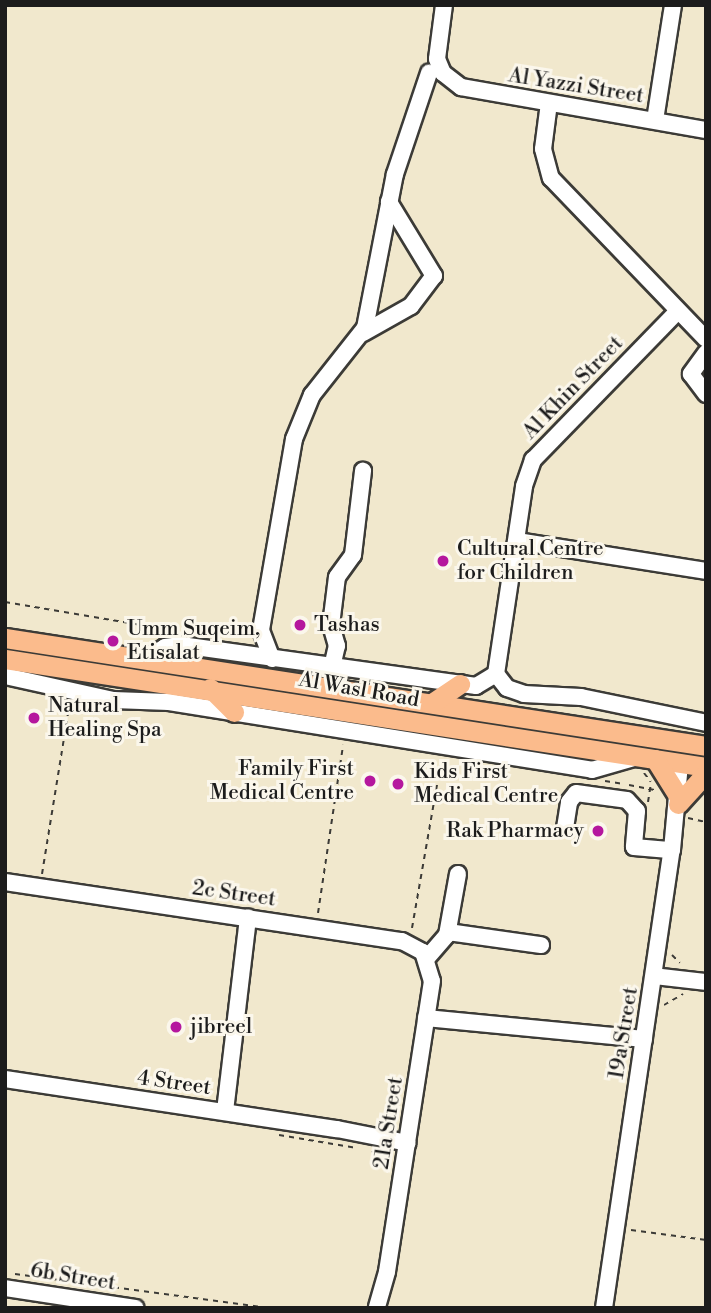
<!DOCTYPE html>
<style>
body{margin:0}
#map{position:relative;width:711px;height:1313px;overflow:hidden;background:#f1e8cd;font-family:"Libre Bodoni",serif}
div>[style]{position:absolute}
.path>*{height:2px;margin-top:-1px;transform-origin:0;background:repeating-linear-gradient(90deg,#3c3b37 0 5px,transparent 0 10px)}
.roads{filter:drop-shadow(2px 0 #3c3b37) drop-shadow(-2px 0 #3c3b37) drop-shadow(0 2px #3c3b37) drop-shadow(0 -2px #3c3b37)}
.minor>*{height:16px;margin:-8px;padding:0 8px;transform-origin:8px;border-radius:8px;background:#fff}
.major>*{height:19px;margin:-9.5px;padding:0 9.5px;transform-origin:9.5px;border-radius:9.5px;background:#fbbb8c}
.dots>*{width:19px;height:19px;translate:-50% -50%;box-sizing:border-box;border:4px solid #fbf7ec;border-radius:50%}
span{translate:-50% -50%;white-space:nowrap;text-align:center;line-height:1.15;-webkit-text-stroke:6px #fbf7ec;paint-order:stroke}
.street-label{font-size:21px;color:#1c1c1c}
.poi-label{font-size:21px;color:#1c1c1c}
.left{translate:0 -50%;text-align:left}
.right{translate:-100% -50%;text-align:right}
.frame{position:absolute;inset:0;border:7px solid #1c1c1c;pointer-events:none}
</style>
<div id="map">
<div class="path">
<div style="left:5px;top:602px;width:174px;rotate:9.6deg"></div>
<div style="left:644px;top:773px;width:11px;rotate:52deg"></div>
<div style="left:605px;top:781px;width:19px;rotate:9deg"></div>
<div style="left:629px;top:785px;width:26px;rotate:11deg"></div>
<div style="left:648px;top:802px;width:19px;rotate:-81deg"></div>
<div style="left:688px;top:818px;width:18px;rotate:13deg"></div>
<div style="left:42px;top:874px;width:169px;rotate:-80.8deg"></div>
<div style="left:318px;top:913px;width:170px;rotate:-81.5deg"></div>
<div style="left:412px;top:928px;width:169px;rotate:-80.1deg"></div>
<div style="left:672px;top:955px;width:11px;rotate:45deg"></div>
<div style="left:664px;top:1005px;width:22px;rotate:-30deg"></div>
<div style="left:279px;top:1135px;width:79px;rotate:9.5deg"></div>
<div style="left:372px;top:1151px;width:26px;rotate:51deg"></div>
<div style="left:631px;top:1230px;width:76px;rotate:7.6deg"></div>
<div style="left:15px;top:1274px;width:258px;rotate:7.6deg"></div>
</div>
<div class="roads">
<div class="minor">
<div style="left:444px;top:5px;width:54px;rotate:97.4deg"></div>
<div style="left:437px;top:59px;width:15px;rotate:67deg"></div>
<div style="left:443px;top:73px;width:23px;rotate:38deg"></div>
<div style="left:461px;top:87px;width:249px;rotate:10deg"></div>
<div style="left:549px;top:103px;width:46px;rotate:97.4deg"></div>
<div style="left:543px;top:149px;width:30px;rotate:75deg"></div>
<div style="left:551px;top:178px;width:223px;rotate:46.1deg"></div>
<div style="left:655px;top:120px;width:116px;rotate:-81.1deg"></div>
<div style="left:363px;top:333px;width:55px;rotate:-29.4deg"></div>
<div style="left:411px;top:306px;width:38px;rotate:-53deg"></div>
<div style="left:434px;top:276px;width:87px;rotate:-121.3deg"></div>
<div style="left:706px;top:353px;width:26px;rotate:126deg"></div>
<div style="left:691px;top:374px;width:25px;rotate:53deg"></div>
<div style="left:517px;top:541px;width:191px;rotate:9deg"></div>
<div style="left:146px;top:659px;width:22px;rotate:-32deg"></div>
<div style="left:165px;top:647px;width:16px;rotate:-7deg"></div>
<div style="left:181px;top:645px;width:298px;rotate:7.9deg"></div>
<div style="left:476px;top:686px;width:23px;rotate:-31deg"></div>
<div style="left:272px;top:659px;width:31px;rotate:-111deg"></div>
<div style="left:261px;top:630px;width:194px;rotate:-80.2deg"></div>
<div style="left:294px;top:439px;width:48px;rotate:-67.8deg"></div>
<div style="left:312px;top:395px;width:85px;rotate:-51.7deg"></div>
<div style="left:365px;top:328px;width:157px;rotate:-79deg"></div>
<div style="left:395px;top:174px;width:107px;rotate:-71.4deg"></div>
<div style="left:332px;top:667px;width:22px;rotate:-77deg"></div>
<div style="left:337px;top:646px;width:22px;rotate:-106deg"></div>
<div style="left:331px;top:625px;width:48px;rotate:-82.9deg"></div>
<div style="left:337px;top:577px;width:27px;rotate:-54deg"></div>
<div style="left:353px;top:555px;width:85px;rotate:-83.2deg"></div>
<div style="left:496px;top:674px;width:190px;rotate:-81.5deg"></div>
<div style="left:524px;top:486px;width:28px;rotate:-71deg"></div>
<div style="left:533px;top:460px;width:208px;rotate:-45.8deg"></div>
<div style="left:496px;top:674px;width:18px;rotate:52deg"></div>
<div style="left:507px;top:688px;width:18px;rotate:19deg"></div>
<div style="left:524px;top:694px;width:57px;rotate:3deg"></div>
<div style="left:581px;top:697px;width:128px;rotate:11.7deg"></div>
<div style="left:5px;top:676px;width:111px;rotate:12.5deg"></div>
<div style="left:113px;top:700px;width:56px;rotate:2deg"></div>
<div style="left:169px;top:702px;width:428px;rotate:9.1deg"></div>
<div style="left:592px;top:770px;width:47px;rotate:-16.1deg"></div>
<div style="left:565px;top:828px;width:26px;rotate:-81deg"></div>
<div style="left:569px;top:802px;width:11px;rotate:-52deg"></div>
<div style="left:576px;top:793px;width:51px;rotate:7.8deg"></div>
<div style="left:627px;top:800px;width:15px;rotate:48deg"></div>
<div style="left:637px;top:811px;width:36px;rotate:95deg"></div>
<div style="left:634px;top:847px;width:38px;rotate:5deg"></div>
<div style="left:5px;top:882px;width:401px;rotate:8.5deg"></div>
<div style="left:402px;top:941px;width:24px;rotate:28deg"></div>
<div style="left:423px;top:952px;width:30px;rotate:73deg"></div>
<div style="left:432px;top:981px;width:294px;rotate:98.8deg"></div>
<div style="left:387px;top:1272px;width:37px;rotate:106deg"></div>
<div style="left:448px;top:932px;width:94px;rotate:8deg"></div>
<div style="left:427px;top:958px;width:30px;rotate:-49deg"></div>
<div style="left:447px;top:935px;width:62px;rotate:-79.8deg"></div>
<div style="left:654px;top:976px;width:52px;rotate:6.6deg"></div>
<div style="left:426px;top:1018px;width:219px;rotate:5.5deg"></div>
<div style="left:5px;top:1079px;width:336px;rotate:8.6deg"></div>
<div style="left:337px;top:1129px;width:72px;rotate:11.2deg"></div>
<div style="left:225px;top:1111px;width:195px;rotate:-83.2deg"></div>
<div style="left:5px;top:1288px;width:132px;rotate:8.7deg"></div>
<div style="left:604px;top:1308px;width:463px;rotate:-81.6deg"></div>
<div style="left:672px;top:850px;width:87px;rotate:-84.7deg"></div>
</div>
<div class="major">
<div style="left:5px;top:638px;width:709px;rotate:8.76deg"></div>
<div style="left:5px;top:659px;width:709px;rotate:8.76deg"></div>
<div style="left:210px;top:688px;width:34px;rotate:45deg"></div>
<div style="left:432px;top:703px;width:34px;rotate:-34deg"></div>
<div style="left:655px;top:759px;width:44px;rotate:58.1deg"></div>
<div style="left:678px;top:804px;width:42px;rotate:-47.9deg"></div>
</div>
</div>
<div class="dots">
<div style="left:443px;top:561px;background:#b5179e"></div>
<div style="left:300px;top:625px;background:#b5179e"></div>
<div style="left:113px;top:641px;background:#b5179e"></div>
<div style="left:34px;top:718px;background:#b5179e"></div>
<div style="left:370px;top:781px;background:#b5179e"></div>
<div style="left:398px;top:784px;background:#b5179e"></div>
<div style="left:598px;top:831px;background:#b5179e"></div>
<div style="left:176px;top:1027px;background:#b5179e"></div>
</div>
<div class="street-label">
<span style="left:576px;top:86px;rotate:9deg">Al Yazzi Street</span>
<span style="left:573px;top:388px;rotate:-46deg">Al Khin Street</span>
<span style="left:359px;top:690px;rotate:10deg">Al Wasl Road</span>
<span style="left:234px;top:894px;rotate:8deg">2c Street</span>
<span style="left:624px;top:1033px;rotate:-81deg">19a Street</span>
<span style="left:174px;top:1083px;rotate:8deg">4 Street</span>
<span style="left:389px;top:1123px;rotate:-81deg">21a Street</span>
<span style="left:73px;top:1277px;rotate:9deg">6b Street</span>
</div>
<div class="poi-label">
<span class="left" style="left:457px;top:561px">Cultural Centre<br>for Children</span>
<span class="left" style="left:314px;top:625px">Tashas</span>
<span class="left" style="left:127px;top:641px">Umm Suqeim,<br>Etisalat</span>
<span class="left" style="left:48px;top:718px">Natural<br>Healing Spa</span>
<span class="right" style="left:354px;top:781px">Family First<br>Medical Centre</span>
<span class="left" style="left:414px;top:784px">Kids First<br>Medical Centre</span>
<span class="right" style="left:584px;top:831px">Rak Pharmacy</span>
<span class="left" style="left:190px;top:1027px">jibreel</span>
</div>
<div class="frame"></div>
</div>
